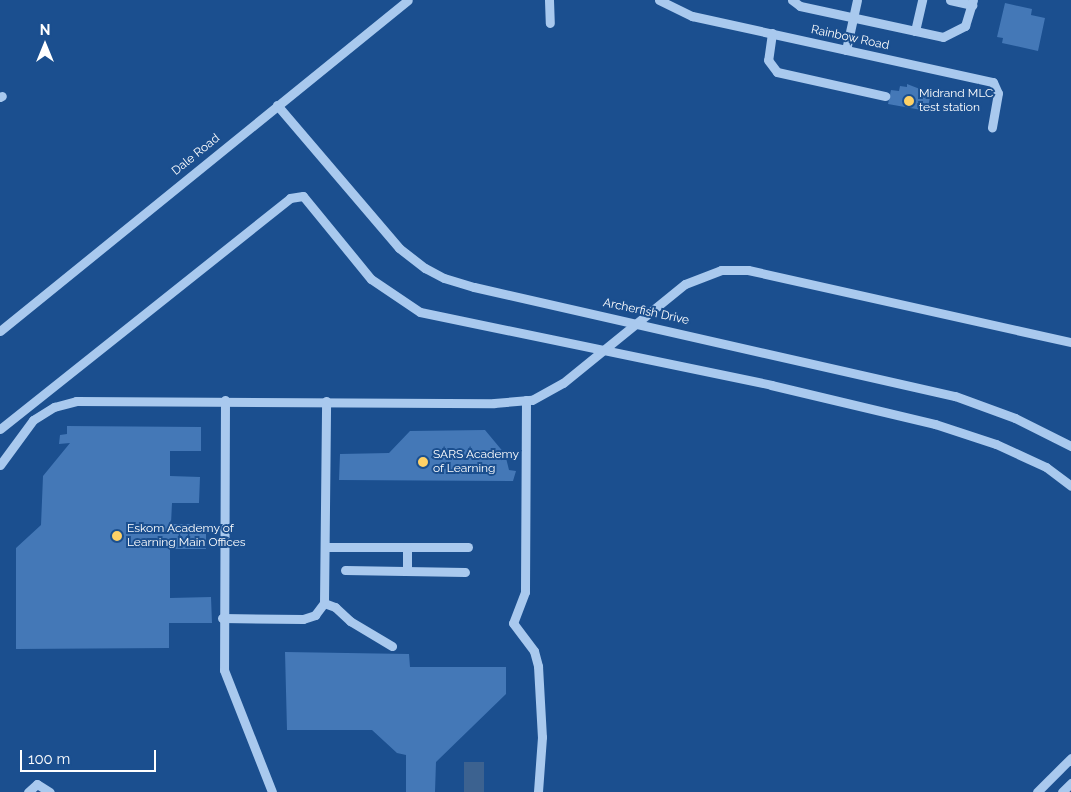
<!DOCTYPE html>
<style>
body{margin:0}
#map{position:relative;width:1071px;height:792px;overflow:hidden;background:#1b4f8f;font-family:Raleway,sans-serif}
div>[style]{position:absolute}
.water>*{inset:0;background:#3c6290;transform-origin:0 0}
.building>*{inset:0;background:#4478b7}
.minor>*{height:9px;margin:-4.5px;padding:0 4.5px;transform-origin:4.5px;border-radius:4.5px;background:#a9c9ee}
.dots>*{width:14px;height:14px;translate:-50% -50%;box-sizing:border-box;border:2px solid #1b4f8f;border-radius:50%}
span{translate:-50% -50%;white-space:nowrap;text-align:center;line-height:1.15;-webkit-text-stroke:4px #1b4f8f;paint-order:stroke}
.street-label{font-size:12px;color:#fff}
.poi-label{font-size:12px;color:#fff}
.left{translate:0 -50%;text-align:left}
.north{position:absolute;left:20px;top:20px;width:50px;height:50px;-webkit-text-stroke:4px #1b4f8f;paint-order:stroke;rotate:0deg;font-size:14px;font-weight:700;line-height:20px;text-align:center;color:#fff}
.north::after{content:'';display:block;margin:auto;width:18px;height:22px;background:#fff;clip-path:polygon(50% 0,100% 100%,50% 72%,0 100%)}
.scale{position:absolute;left:20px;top:750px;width:136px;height:22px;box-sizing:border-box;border:2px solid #fff;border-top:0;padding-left:6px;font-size:15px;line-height:18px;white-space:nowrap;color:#fff;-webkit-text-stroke:4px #1b4f8f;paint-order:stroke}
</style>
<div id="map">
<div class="water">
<div style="left:484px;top:762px;width:30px;height:20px;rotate:90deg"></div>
</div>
<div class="building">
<div style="clip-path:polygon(1005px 3px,1032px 9px,1031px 15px,1045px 18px,1038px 51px,1002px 43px,1003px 38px,997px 37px)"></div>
<div style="clip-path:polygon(907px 84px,925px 91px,924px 96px,930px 98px,927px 111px,888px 104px,891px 90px,899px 91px,900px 86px,907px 87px)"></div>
<div style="clip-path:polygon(67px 426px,201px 427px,201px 451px,170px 451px,170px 476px,200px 477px,199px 503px,172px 503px,171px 524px,206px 524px,206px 549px,170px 549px,170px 598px,211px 597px,212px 623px,169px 623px,169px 648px,16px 649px,16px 548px,41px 525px,43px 476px,70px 443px,59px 444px,60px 435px,67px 434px)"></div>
<div style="clip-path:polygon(485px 430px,505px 454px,509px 470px,516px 471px,513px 481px,339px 480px,340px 454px,389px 453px,410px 431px)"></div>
<div style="clip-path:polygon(285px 652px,409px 654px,410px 667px,506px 667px,506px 694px,436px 762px,435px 792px,406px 792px,406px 755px,397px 753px,372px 730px,287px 730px)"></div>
</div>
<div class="minor">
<div style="left:549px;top:0;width:23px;rotate:88deg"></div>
<div style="left:659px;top:0;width:37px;rotate:26deg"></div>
<div style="left:692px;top:16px;width:308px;rotate:12.4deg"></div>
<div style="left:993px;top:82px;width:12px;rotate:66deg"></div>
<div style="left:998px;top:93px;width:35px;rotate:100deg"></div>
<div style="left:792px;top:0;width:10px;rotate:37deg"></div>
<div style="left:800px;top:6px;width:146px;rotate:12.2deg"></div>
<div style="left:943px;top:37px;width:25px;rotate:-27deg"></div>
<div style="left:965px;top:26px;width:27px;rotate:-73deg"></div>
<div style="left:950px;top:0;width:23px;rotate:13deg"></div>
<div style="left:915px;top:31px;width:32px;rotate:-77deg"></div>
<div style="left:772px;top:33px;width:27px;rotate:98deg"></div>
<div style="left:768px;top:60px;width:15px;rotate:53deg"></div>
<div style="left:777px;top:72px;width:111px;rotate:12.5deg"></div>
<div style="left:846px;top:50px;width:51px;rotate:-77.6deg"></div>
<div style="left:0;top:97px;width:2px;rotate:-27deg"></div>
<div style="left:277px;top:105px;width:188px;rotate:49.5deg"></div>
<div style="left:399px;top:248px;width:33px;rotate:38deg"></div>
<div style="left:425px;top:268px;width:21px;rotate:28deg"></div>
<div style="left:444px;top:278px;width:31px;rotate:17deg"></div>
<div style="left:474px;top:287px;width:493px;rotate:12.8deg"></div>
<div style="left:955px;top:396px;width:64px;rotate:20.1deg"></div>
<div style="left:1015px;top:418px;width:63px;rotate:26.6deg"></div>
<div style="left:0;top:331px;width:525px;rotate:-39.05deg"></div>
<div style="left:225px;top:400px;width:270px;rotate:90.2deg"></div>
<div style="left:224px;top:670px;width:131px;rotate:68.5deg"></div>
<div style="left:526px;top:400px;width:192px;rotate:90.3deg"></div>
<div style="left:525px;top:592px;width:33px;rotate:111deg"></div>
<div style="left:513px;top:623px;width:35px;rotate:53deg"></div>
<div style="left:534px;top:651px;width:16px;rotate:75deg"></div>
<div style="left:538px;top:666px;width:71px;rotate:86.8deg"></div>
<div style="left:542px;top:737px;width:55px;rotate:94.2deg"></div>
<div style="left:0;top:429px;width:371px;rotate:-38.5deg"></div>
<div style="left:290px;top:198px;width:13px;rotate:-9deg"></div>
<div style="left:303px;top:196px;width:107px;rotate:50.7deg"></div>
<div style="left:371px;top:279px;width:59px;rotate:34deg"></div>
<div style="left:420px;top:312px;width:359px;rotate:11.7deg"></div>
<div style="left:771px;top:385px;width:169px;rotate:13.4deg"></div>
<div style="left:935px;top:424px;width:64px;rotate:18.2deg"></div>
<div style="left:996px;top:444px;width:55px;rotate:24.7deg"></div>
<div style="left:1046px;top:467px;width:31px;rotate:37deg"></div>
<div style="left:0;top:465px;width:56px;rotate:-53.7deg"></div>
<div style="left:33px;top:420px;width:25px;rotate:-32deg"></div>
<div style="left:54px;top:407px;width:23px;rotate:-15deg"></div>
<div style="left:76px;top:401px;width:418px;rotate:0.3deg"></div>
<div style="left:494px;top:403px;width:38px;rotate:-5deg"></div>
<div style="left:532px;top:400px;width:35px;rotate:-29deg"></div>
<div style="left:563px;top:383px;width:157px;rotate:-39.1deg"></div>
<div style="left:685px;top:284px;width:39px;rotate:-21deg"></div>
<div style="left:721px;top:270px;width:27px"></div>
<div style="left:748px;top:270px;width:331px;rotate:12.6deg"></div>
<div style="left:326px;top:547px;width:142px"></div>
<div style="left:407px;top:547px;width:24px;rotate:90deg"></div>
<div style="left:345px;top:570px;width:120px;rotate:1deg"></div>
<div style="left:324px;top:603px;width:12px;rotate:20deg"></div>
<div style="left:335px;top:607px;width:21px;rotate:43deg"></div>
<div style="left:350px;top:621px;width:49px;rotate:30.8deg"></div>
<div style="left:222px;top:618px;width:81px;rotate:0.7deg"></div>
<div style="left:303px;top:619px;width:13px;rotate:-18deg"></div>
<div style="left:315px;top:615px;width:15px;rotate:-53deg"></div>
<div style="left:324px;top:603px;width:202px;rotate:-89.4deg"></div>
<div style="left:28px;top:792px;width:12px;rotate:-42deg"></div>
<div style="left:37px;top:784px;width:15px;rotate:32deg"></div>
<div style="left:1037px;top:792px;width:48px;rotate:-45deg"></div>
<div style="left:1062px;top:792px;width:13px;rotate:-45deg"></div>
</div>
<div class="dots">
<div style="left:909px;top:101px;background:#ffd166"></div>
<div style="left:423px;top:462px;background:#ffd166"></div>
<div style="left:117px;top:536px;background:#ffd166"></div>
</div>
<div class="street-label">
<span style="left:850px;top:38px;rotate:12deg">Rainbow Road</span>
<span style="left:196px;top:155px;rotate:-39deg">Dale Road</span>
<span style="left:646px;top:312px;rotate:12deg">Archerfish Drive</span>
</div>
<div class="poi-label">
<span class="left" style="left:919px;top:101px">Midrand MLC<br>test station</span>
<span class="left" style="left:433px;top:462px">SARS Academy<br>of Learning</span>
<span class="left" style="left:127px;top:536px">Eskom Academy of<br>Learning Main Offices</span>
</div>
<div class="north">N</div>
<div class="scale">100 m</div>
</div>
